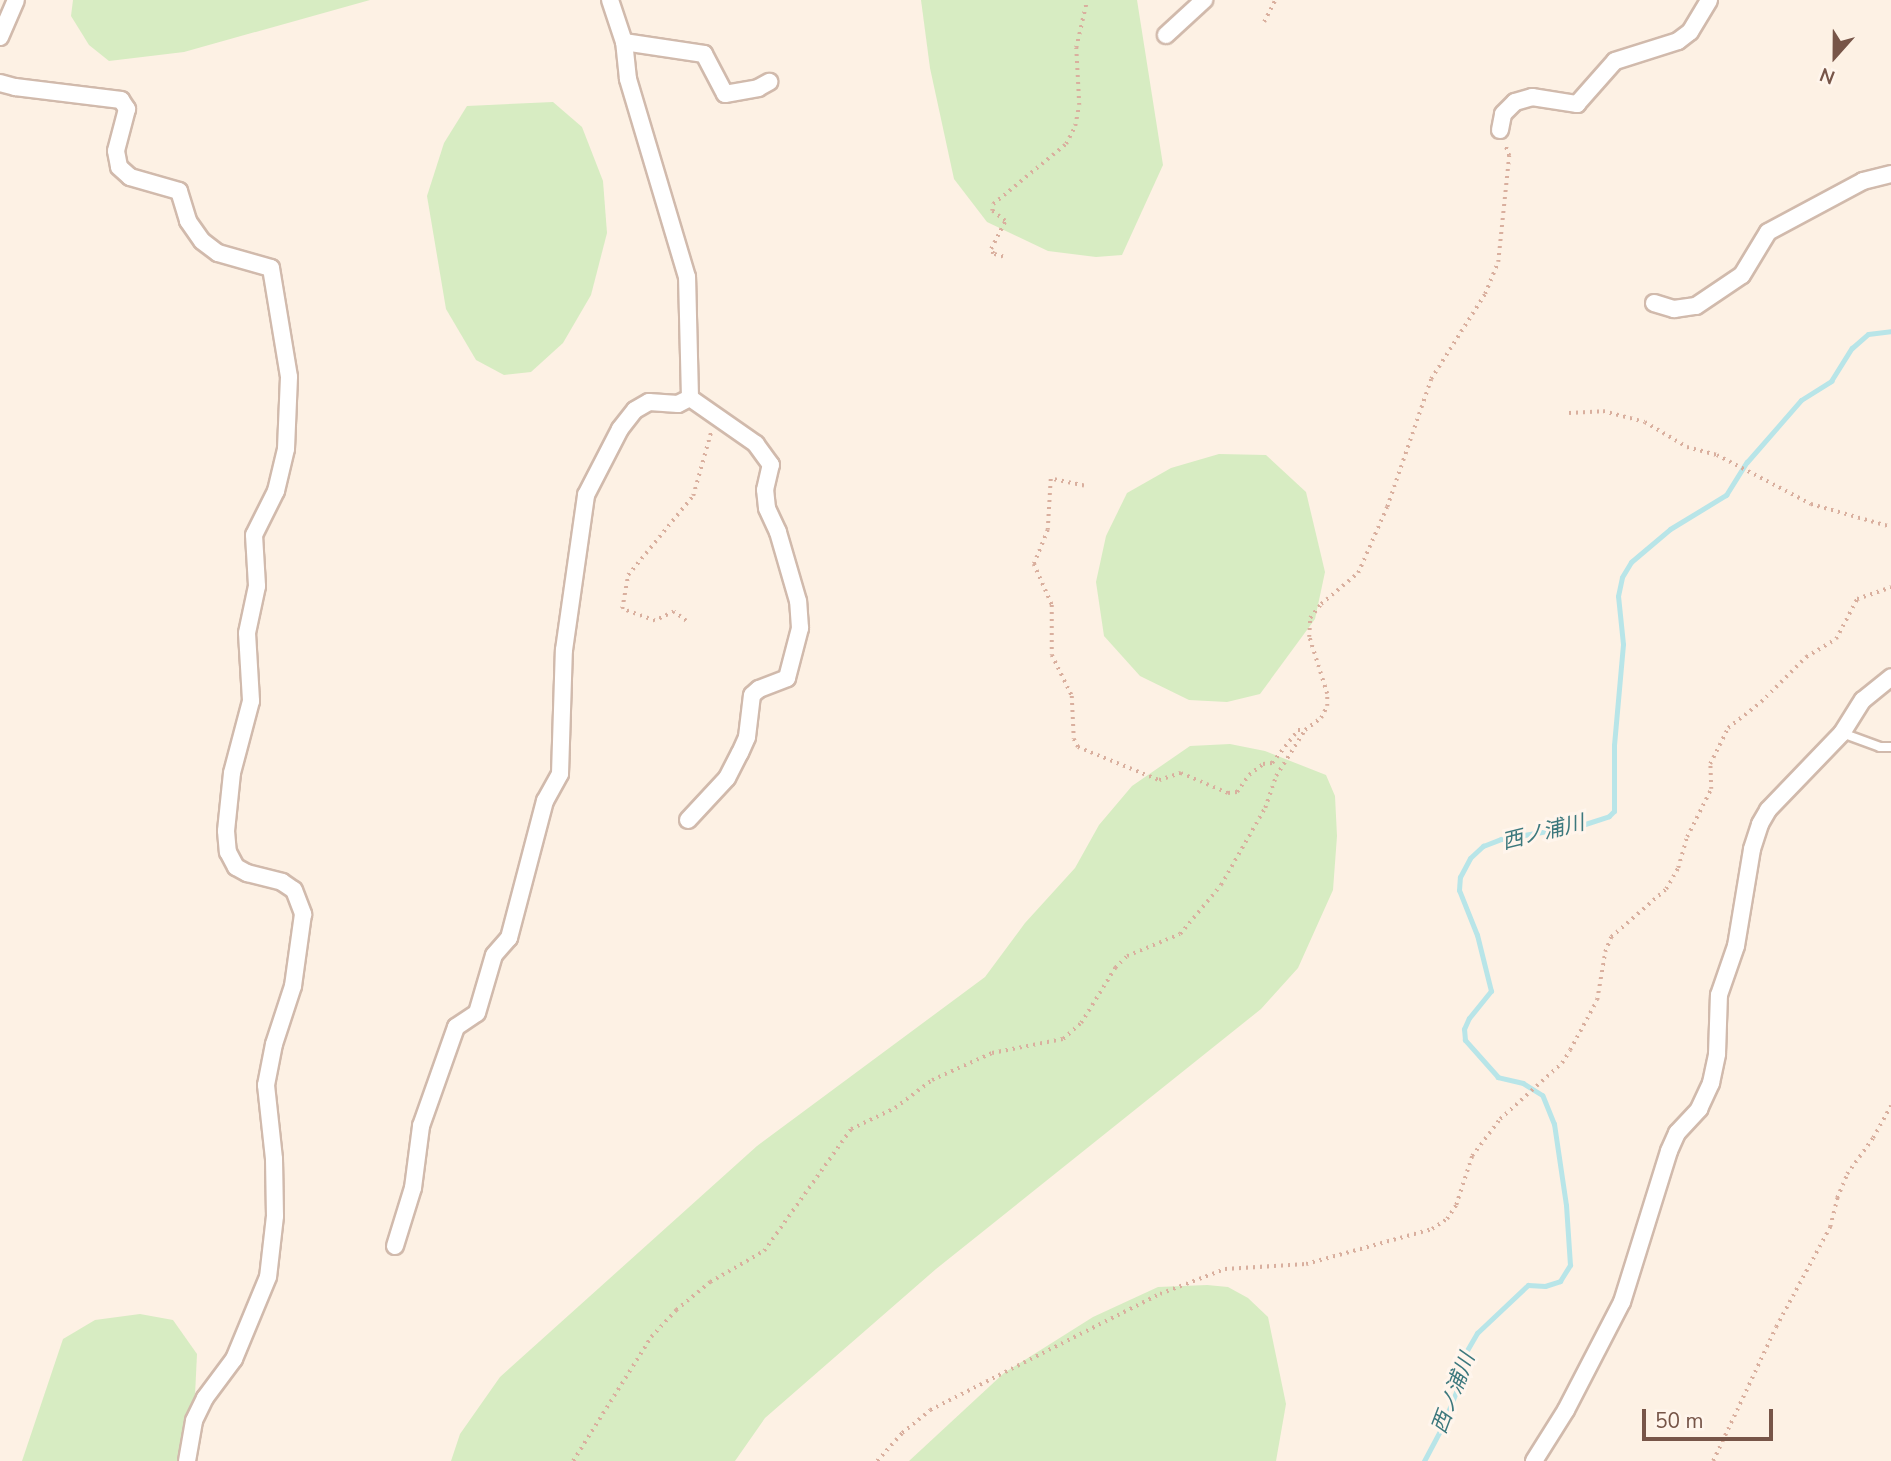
<!DOCTYPE html>
<meta charset="utf-8">
<style>
body{margin:0}
#map{position:relative;width:1891px;height:1461px;overflow:hidden;background:#fdf1e4;font-family:"Nunito Sans","Noto Sans JP",sans-serif}
div>[style]{position:absolute}
.green>*{inset:0;background:#d7ecc2}
.stream>*{height:5px;margin:-2.5px;padding:0 2.5px;transform-origin:2.5px;border-radius:2.5px;background:#b8e5e8}
.path>*{height:3.5px;margin-top:-1.75px;transform-origin:0;background:repeating-linear-gradient(90deg,#d9af9e 0 2px,transparent 0 7px)}
.roads{filter:drop-shadow(2px 0 #d1baac) drop-shadow(-2px 0 #d1baac) drop-shadow(0 2px #d1baac) drop-shadow(0 -2px #d1baac)}
.lane>*{height:8px;margin:-4px;padding:0 4px;transform-origin:4px;border-radius:4px;background:#fff}
.street>*{height:16px;margin:-8px;padding:0 8px;transform-origin:8px;border-radius:8px;background:#fff}
span{translate:-50% -50%;white-space:nowrap;text-align:center;line-height:1.15;-webkit-text-stroke:6px #fff5ec;paint-order:stroke}
.water-label{font-size:21px;color:#3c787d;font-style:italic}
.north{position:absolute;left:1800px;top:21px;width:70px;height:70px;-webkit-text-stroke:5px #fff5ec;paint-order:stroke;rotate:201deg;font-size:19px;font-weight:700;line-height:28px;text-align:center;color:#775548}
.north::after{content:'';display:block;margin:auto;width:24px;height:32px;background:#775548;clip-path:polygon(50% 0,100% 100%,50% 72%,0 100%)}
.scale{position:absolute;left:1642px;top:1409px;width:131px;height:32px;box-sizing:border-box;border:4px solid #775548;border-top:0;padding-left:9px;font-size:21px;line-height:24px;white-space:nowrap;color:#775548;-webkit-text-stroke:5px #fff5ec;paint-order:stroke}
</style>
<div id="map">
<div class="green">
<div style="clip-path:polygon(73px 0,370px 0,184px 52px,109px 61px,89px 45px,71px 16px)"></div>
<div style="clip-path:polygon(921px 0,1137px 0,1163px 165px,1122px 255px,1096px 257px,1048px 251px,987px 222px,954px 179px,930px 68px)"></div>
<div style="clip-path:polygon(553px 102px,582px 127px,603px 181px,607px 233px,591px 295px,563px 343px,531px 372px,504px 375px,476px 360px,446px 309px,427px 196px,444px 143px,467px 106px)"></div>
<div style="clip-path:polygon(1219px 454px,1266px 455px,1306px 492px,1325px 572px,1315px 619px,1260px 694px,1227px 702px,1189px 700px,1140px 676px,1104px 636px,1096px 582px,1106px 536px,1127px 493px,1171px 468px)"></div>
<div style="clip-path:polygon(1230px 744px,1265px 751px,1326px 775px,1335px 796px,1337px 836px,1333px 890px,1298px 968px,1261px 1009px,936px 1269px,765px 1418px,735px 1461px,451px 1461px,460px 1434px,500px 1377px,757px 1146px,985px 977px,1025px 923px,1075px 868px,1099px 825px,1132px 786px,1190px 746px)"></div>
<div style="clip-path:polygon(1207px 1285px,1228px 1287px,1248px 1298px,1268px 1317px,1286px 1404px,1276px 1461px,909px 1461px,1004px 1373px,1093px 1317px,1158px 1287px)"></div>
<div style="clip-path:polygon(140px 1314px,173px 1320px,197px 1354px,194px 1416px,187px 1461px,22px 1461px,63px 1339px,95px 1320px)"></div>
</div>
<div class="stream">
<div style="left:1424px;top:1461px;width:38px;rotate:-62deg"></div>
<div style="left:1442px;top:1427px;width:48px;rotate:-68.2deg"></div>
<div style="left:1460px;top:1382px;width:31px;rotate:-79deg"></div>
<div style="left:1466px;top:1352px;width:22px;rotate:-60deg"></div>
<div style="left:1477px;top:1333px;width:70px;rotate:-43.3deg"></div>
<div style="left:1528px;top:1285px;width:17px;rotate:3deg"></div>
<div style="left:1545px;top:1286px;width:16px;rotate:-18deg"></div>
<div style="left:1560px;top:1281px;width:19px;rotate:-58deg"></div>
<div style="left:1570px;top:1265px;width:60px;rotate:-93.8deg"></div>
<div style="left:1566px;top:1205px;width:82px;rotate:-98.4deg"></div>
<div style="left:1554px;top:1124px;width:31px;rotate:-112deg"></div>
<div style="left:1542px;top:1095px;width:22px;rotate:-148deg"></div>
<div style="left:1523px;top:1083px;width:26px;rotate:-167deg"></div>
<div style="left:1498px;top:1077px;width:50px;rotate:-131.7deg"></div>
<div style="left:1465px;top:1040px;width:11px;rotate:-95deg"></div>
<div style="left:1464px;top:1029px;width:12px;rotate:-66deg"></div>
<div style="left:1469px;top:1018px;width:35px;rotate:-51deg"></div>
<div style="left:1491px;top:991px;width:58px;rotate:-104deg"></div>
<div style="left:1477px;top:935px;width:48px;rotate:-111.8deg"></div>
<div style="left:1459px;top:890px;width:13px;rotate:-86deg"></div>
<div style="left:1460px;top:877px;width:21px;rotate:-62deg"></div>
<div style="left:1470px;top:858px;width:18px;rotate:-43deg"></div>
<div style="left:1483px;top:846px;width:19px;rotate:-21deg"></div>
<div style="left:1501px;top:839px;width:82px;rotate:-9.8deg"></div>
<div style="left:1582px;top:825px;width:28px;rotate:-18deg"></div>
<div style="left:1609px;top:816px;width:7px;rotate:-45deg"></div>
<div style="left:1614px;top:811px;width:66px;rotate:-90deg"></div>
<div style="left:1614px;top:745px;width:101px;rotate:-84.9deg"></div>
<div style="left:1623px;top:644px;width:48px;rotate:-95.9deg"></div>
<div style="left:1618px;top:596px;width:19px;rotate:-78deg"></div>
<div style="left:1622px;top:577px;width:17px;rotate:-59deg"></div>
<div style="left:1631px;top:562px;width:51px;rotate:-40.2deg"></div>
<div style="left:1670px;top:529px;width:66px;rotate:-31.3deg"></div>
<div style="left:1726px;top:495px;width:39px;rotate:-58deg"></div>
<div style="left:1747px;top:462px;width:82px;rotate:-48.9deg"></div>
<div style="left:1801px;top:400px;width:36px;rotate:-32deg"></div>
<div style="left:1831px;top:381px;width:39px;rotate:-58deg"></div>
<div style="left:1852px;top:348px;width:21px;rotate:-41deg"></div>
<div style="left:1868px;top:334px;width:23px;rotate:-7deg"></div>
</div>
<div class="path">
<div style="left:1264px;top:22px;width:25px;rotate:-63deg"></div>
<div style="left:1003px;top:257px;width:10px;rotate:-163deg"></div>
<div style="left:993px;top:254px;width:5px;rotate:-112deg"></div>
<div style="left:991px;top:249px;width:31px;rotate:-63deg"></div>
<div style="left:1005px;top:221px;width:16px;rotate:-142deg"></div>
<div style="left:992px;top:211px;width:7px;rotate:-82deg"></div>
<div style="left:993px;top:204px;width:94px;rotate:-39.4deg"></div>
<div style="left:1066px;top:144px;width:20px;rotate:-63deg"></div>
<div style="left:1075px;top:126px;width:21px;rotate:-79deg"></div>
<div style="left:1079px;top:105px;width:57px;rotate:-93deg"></div>
<div style="left:1076px;top:48px;width:49px;rotate:-77.1deg"></div>
<div style="left:1569px;top:413px;width:34px;rotate:-3deg"></div>
<div style="left:1603px;top:411px;width:43px;rotate:14.7deg"></div>
<div style="left:1645px;top:422px;width:49px;rotate:30.8deg"></div>
<div style="left:1687px;top:447px;width:31px;rotate:15deg"></div>
<div style="left:1717px;top:455px;width:106px;rotate:27.5deg"></div>
<div style="left:1811px;top:504px;width:83px;rotate:16deg"></div>
<div style="left:1084px;top:486px;width:34px;rotate:-168deg"></div>
<div style="left:1051px;top:479px;width:51px;rotate:93.4deg"></div>
<div style="left:1048px;top:530px;width:37px;rotate:112deg"></div>
<div style="left:1034px;top:564px;width:45px;rotate:66.3deg"></div>
<div style="left:1052px;top:605px;width:50px;rotate:90deg"></div>
<div style="left:1052px;top:655px;width:46px;rotate:64deg"></div>
<div style="left:1072px;top:696px;width:43px;rotate:87.3deg"></div>
<div style="left:1074px;top:739px;width:9px;rotate:63deg"></div>
<div style="left:1078px;top:747px;width:87px;rotate:22.2deg"></div>
<div style="left:1159px;top:780px;width:23px;rotate:-18deg"></div>
<div style="left:1181px;top:773px;width:51px;rotate:23.1deg"></div>
<div style="left:1228px;top:793px;width:9px;rotate:-6deg"></div>
<div style="left:1237px;top:792px;width:21px;rotate:-55deg"></div>
<div style="left:1249px;top:775px;width:18px;rotate:-38deg"></div>
<div style="left:1263px;top:764px;width:9px;rotate:-6deg"></div>
<div style="left:1272px;top:763px;width:42px;rotate:-51.8deg"></div>
<div style="left:1298px;top:730px;width:7px"></div>
<div style="left:686px;top:621px;width:15px;rotate:-143deg"></div>
<div style="left:674px;top:612px;width:21px;rotate:155deg"></div>
<div style="left:655px;top:621px;width:35px;rotate:-160deg"></div>
<div style="left:622px;top:609px;width:35px;rotate:-80deg"></div>
<div style="left:628px;top:575px;width:102px;rotate:-50.6deg"></div>
<div style="left:693px;top:496px;width:66px;rotate:-74.3deg"></div>
<div style="left:573px;top:1461px;width:146px;rotate:-57.8deg"></div>
<div style="left:651px;top:1337px;width:37px;rotate:-47deg"></div>
<div style="left:676px;top:1310px;width:44px;rotate:-39.5deg"></div>
<div style="left:710px;top:1282px;width:62px;rotate:-29.9deg"></div>
<div style="left:764px;top:1251px;width:150px;rotate:-54.5deg"></div>
<div style="left:851px;top:1129px;width:49px;rotate:-25.5deg"></div>
<div style="left:895px;top:1108px;width:46px;rotate:-37.1deg"></div>
<div style="left:932px;top:1080px;width:66px;rotate:-24.2deg"></div>
<div style="left:992px;top:1053px;width:72px;rotate:-11.2deg"></div>
<div style="left:1063px;top:1039px;width:24px;rotate:-42deg"></div>
<div style="left:1081px;top:1023px;width:65px;rotate:-58.3deg"></div>
<div style="left:1115px;top:968px;width:17px;rotate:-45deg"></div>
<div style="left:1127px;top:956px;width:57px;rotate:-22.5deg"></div>
<div style="left:1180px;top:934px;width:64px;rotate:-50.1deg"></div>
<div style="left:1221px;top:885px;width:89px;rotate:-60.3deg"></div>
<div style="left:1265px;top:808px;width:34px;rotate:-71deg"></div>
<div style="left:1276px;top:776px;width:54px;rotate:-57.8deg"></div>
<div style="left:1305px;top:730px;width:20px;rotate:-37deg"></div>
<div style="left:1321px;top:718px;width:13px;rotate:-63deg"></div>
<div style="left:1327px;top:706px;width:12px;rotate:-90deg"></div>
<div style="left:1327px;top:694px;width:60px;rotate:-107.5deg"></div>
<div style="left:1309px;top:637px;width:19px;rotate:-87deg"></div>
<div style="left:1310px;top:618px;width:18px;rotate:-52deg"></div>
<div style="left:1321px;top:604px;width:48px;rotate:-40deg"></div>
<div style="left:1358px;top:573px;width:72px;rotate:-66.3deg"></div>
<div style="left:1387px;top:507px;width:135px;rotate:-71deg"></div>
<div style="left:1431px;top:379px;width:101px;rotate:-57.6deg"></div>
<div style="left:1485px;top:294px;width:35px;rotate:-68deg"></div>
<div style="left:1498px;top:262px;width:107px;rotate:-84.1deg"></div>
<div style="left:1509px;top:156px;width:12px;rotate:-110deg"></div>
<div style="left:877px;top:1461px;width:38px;rotate:-48deg"></div>
<div style="left:902px;top:1433px;width:36px;rotate:-39deg"></div>
<div style="left:930px;top:1410px;width:258px;rotate:-26.8deg"></div>
<div style="left:1160px;top:1294px;width:70px;rotate:-21deg"></div>
<div style="left:1225px;top:1269px;width:81px;rotate:-3.5deg"></div>
<div style="left:1306px;top:1264px;width:131px;rotate:-15.5deg"></div>
<div style="left:1432px;top:1229px;width:18px;rotate:-34deg"></div>
<div style="left:1447px;top:1219px;width:17px;rotate:-57deg"></div>
<div style="left:1456px;top:1205px;width:52px;rotate:-71.9deg"></div>
<div style="left:1472px;top:1156px;width:46px;rotate:-52.9deg"></div>
<div style="left:1500px;top:1119px;width:84px;rotate:-42.1deg"></div>
<div style="left:1562px;top:1063px;width:15px;rotate:-58deg"></div>
<div style="left:1570px;top:1050px;width:57px;rotate:-61.6deg"></div>
<div style="left:1597px;top:1000px;width:49px;rotate:-80.5deg"></div>
<div style="left:1605px;top:952px;width:16px;rotate:-68deg"></div>
<div style="left:1611px;top:937px;width:73px;rotate:-41.1deg"></div>
<div style="left:1666px;top:889px;width:24px;rotate:-60deg"></div>
<div style="left:1678px;top:868px;width:32px;rotate:-74deg"></div>
<div style="left:1687px;top:837px;width:54px;rotate:-63.4deg"></div>
<div style="left:1711px;top:789px;width:25px;rotate:-92deg"></div>
<div style="left:1710px;top:764px;width:40px;rotate:-63.4deg"></div>
<div style="left:1728px;top:728px;width:42px;rotate:-38.2deg"></div>
<div style="left:1761px;top:702px;width:64px;rotate:-45deg"></div>
<div style="left:1806px;top:657px;width:35px;rotate:-31deg"></div>
<div style="left:1836px;top:639px;width:45px;rotate:-62.3deg"></div>
<div style="left:1857px;top:599px;width:36px;rotate:-19deg"></div>
<div style="left:1713px;top:1461px;width:148px;rotate:-64.8deg"></div>
<div style="left:1776px;top:1327px;width:114px;rotate:-61.6deg"></div>
<div style="left:1830px;top:1227px;width:30px;rotate:-76deg"></div>
<div style="left:1837px;top:1198px;width:26px;rotate:-67deg"></div>
<div style="left:1847px;top:1174px;width:44px;rotate:-54.2deg"></div>
<div style="left:1873px;top:1138px;width:37px;rotate:-61deg"></div>
</div>
<div class="roads">
<div class="lane">
<div style="left:1842px;top:733px;width:40px;rotate:20.2deg"></div>
<div style="left:1880px;top:747px;width:11px"></div>
</div>
<div class="street">
<div style="left:1166px;top:35px;width:52px;rotate:-42.6deg"></div>
<div style="left:0;top:37px;width:40px;rotate:-66.6deg"></div>
<div style="left:624px;top:42px;width:81px;rotate:8.5deg"></div>
<div style="left:704px;top:54px;width:45px;rotate:62.3deg"></div>
<div style="left:725px;top:94px;width:34px;rotate:-10deg"></div>
<div style="left:758px;top:88px;width:13px;rotate:-29deg"></div>
<div style="left:0;top:83px;width:16px;rotate:15deg"></div>
<div style="left:15px;top:87px;width:107px;rotate:7deg"></div>
<div style="left:121px;top:100px;width:11px;rotate:56deg"></div>
<div style="left:127px;top:109px;width:43px;rotate:104.7deg"></div>
<div style="left:116px;top:151px;width:16px;rotate:79deg"></div>
<div style="left:119px;top:167px;width:15px;rotate:42deg"></div>
<div style="left:130px;top:177px;width:51px;rotate:15.9deg"></div>
<div style="left:179px;top:191px;width:31px;rotate:73deg"></div>
<div style="left:188px;top:221px;width:24px;rotate:55deg"></div>
<div style="left:202px;top:241px;width:20px;rotate:37deg"></div>
<div style="left:218px;top:253px;width:55px;rotate:15.8deg"></div>
<div style="left:271px;top:268px;width:110px;rotate:80.6deg"></div>
<div style="left:289px;top:377px;width:72px;rotate:92.4deg"></div>
<div style="left:286px;top:449px;width:43px;rotate:103.4deg"></div>
<div style="left:276px;top:491px;width:49px;rotate:116.6deg"></div>
<div style="left:254px;top:535px;width:51px;rotate:86.6deg"></div>
<div style="left:257px;top:586px;width:48px;rotate:102deg"></div>
<div style="left:247px;top:633px;width:68px;rotate:86.6deg"></div>
<div style="left:251px;top:701px;width:74px;rotate:104.8deg"></div>
<div style="left:232px;top:773px;width:58px;rotate:95.9deg"></div>
<div style="left:226px;top:831px;width:21px;rotate:85deg"></div>
<div style="left:228px;top:852px;width:17px;rotate:62deg"></div>
<div style="left:236px;top:867px;width:13px;rotate:29deg"></div>
<div style="left:247px;top:873px;width:36px;rotate:14deg"></div>
<div style="left:282px;top:882px;width:14px;rotate:34deg"></div>
<div style="left:294px;top:890px;width:26px;rotate:69deg"></div>
<div style="left:303px;top:914px;width:73px;rotate:97.9deg"></div>
<div style="left:293px;top:986px;width:61px;rotate:108.1deg"></div>
<div style="left:274px;top:1044px;width:42px;rotate:101deg"></div>
<div style="left:266px;top:1085px;width:74px;rotate:83.8deg"></div>
<div style="left:274px;top:1159px;width:57px;rotate:89deg"></div>
<div style="left:275px;top:1216px;width:61px;rotate:96.5deg"></div>
<div style="left:268px;top:1277px;width:89px;rotate:112.5deg"></div>
<div style="left:234px;top:1359px;width:49px;rotate:126.6deg"></div>
<div style="left:205px;top:1398px;width:25px;rotate:116deg"></div>
<div style="left:194px;top:1421px;width:41px;rotate:99.9deg"></div>
<div style="left:1500px;top:130px;width:16px;rotate:-79deg"></div>
<div style="left:1503px;top:114px;width:17px;rotate:-45deg"></div>
<div style="left:1515px;top:102px;width:18px;rotate:-16deg"></div>
<div style="left:1532px;top:97px;width:46px;rotate:8.8deg"></div>
<div style="left:1577px;top:104px;width:57px;rotate:-48.5deg"></div>
<div style="left:1615px;top:61px;width:66px;rotate:-17.6deg"></div>
<div style="left:1678px;top:41px;width:15px;rotate:-37deg"></div>
<div style="left:1690px;top:32px;width:37px;rotate:-59deg"></div>
<div style="left:1654px;top:303px;width:21px;rotate:17deg"></div>
<div style="left:1674px;top:309px;width:22px;rotate:-8deg"></div>
<div style="left:1696px;top:306px;width:55px;rotate:-34deg"></div>
<div style="left:1742px;top:275px;width:50px;rotate:-58.8deg"></div>
<div style="left:1768px;top:232px;width:108px;rotate:-28.2deg"></div>
<div style="left:1863px;top:181px;width:29px;rotate:-14deg"></div>
<div style="left:688px;top:820px;width:57px;rotate:-47.1deg"></div>
<div style="left:727px;top:778px;width:28px;rotate:-63deg"></div>
<div style="left:740px;top:753px;width:17px;rotate:-66deg"></div>
<div style="left:747px;top:737px;width:42px;rotate:-83.2deg"></div>
<div style="left:752px;top:695px;width:9px;rotate:-41deg"></div>
<div style="left:759px;top:689px;width:30px;rotate:-21deg"></div>
<div style="left:787px;top:678px;width:52px;rotate:-75.4deg"></div>
<div style="left:800px;top:628px;width:27px;rotate:-94deg"></div>
<div style="left:798px;top:601px;width:72px;rotate:-106.2deg"></div>
<div style="left:778px;top:532px;width:26px;rotate:-115deg"></div>
<div style="left:767px;top:508px;width:18px;rotate:-96deg"></div>
<div style="left:765px;top:490px;width:26px;rotate:-77deg"></div>
<div style="left:771px;top:465px;width:26px;rotate:-126deg"></div>
<div style="left:756px;top:444px;width:80px;rotate:-145.1deg"></div>
<div style="left:395px;top:1246px;width:61px;rotate:-72.8deg"></div>
<div style="left:413px;top:1188px;width:63px;rotate:-82.6deg"></div>
<div style="left:421px;top:1126px;width:105px;rotate:-70.5deg"></div>
<div style="left:456px;top:1027px;width:25px;rotate:-34deg"></div>
<div style="left:477px;top:1013px;width:60px;rotate:-73.7deg"></div>
<div style="left:494px;top:955px;width:23px;rotate:-49deg"></div>
<div style="left:509px;top:938px;width:142px;rotate:-75.3deg"></div>
<div style="left:545px;top:801px;width:31px;rotate:-61deg"></div>
<div style="left:560px;top:774px;width:124px;rotate:-88.2deg"></div>
<div style="left:564px;top:650px;width:157px;rotate:-81.9deg"></div>
<div style="left:586px;top:495px;width:74px;rotate:-62.7deg"></div>
<div style="left:620px;top:429px;width:24px;rotate:-52deg"></div>
<div style="left:635px;top:410px;width:16px;rotate:-30deg"></div>
<div style="left:649px;top:402px;width:29px;rotate:4deg"></div>
<div style="left:678px;top:404px;width:13px;rotate:-27deg"></div>
<div style="left:690px;top:398px;width:121px;rotate:-91.4deg"></div>
<div style="left:687px;top:277px;width:207px;rotate:-106.6deg"></div>
<div style="left:628px;top:79px;width:37px;rotate:-96deg"></div>
<div style="left:624px;top:42px;width:44px;rotate:-108.4deg"></div>
<div style="left:1534px;top:1461px;width:60px;rotate:-57.9deg"></div>
<div style="left:1566px;top:1410px;width:122px;rotate:-62.6deg"></div>
<div style="left:1622px;top:1302px;width:158px;rotate:-72.7deg"></div>
<div style="left:1669px;top:1151px;width:20px;rotate:-66deg"></div>
<div style="left:1677px;top:1133px;width:33px;rotate:-47deg"></div>
<div style="left:1699px;top:1109px;width:29px;rotate:-65deg"></div>
<div style="left:1711px;top:1083px;width:30px;rotate:-78deg"></div>
<div style="left:1717px;top:1054px;width:59px;rotate:-88.1deg"></div>
<div style="left:1719px;top:995px;width:52px;rotate:-70.9deg"></div>
<div style="left:1736px;top:946px;width:98px;rotate:-80.6deg"></div>
<div style="left:1752px;top:849px;width:26px;rotate:-72deg"></div>
<div style="left:1760px;top:824px;width:16px;rotate:-60deg"></div>
<div style="left:1768px;top:810px;width:107px;rotate:-46.1deg"></div>
<div style="left:1842px;top:733px;width:39px;rotate:-58deg"></div>
<div style="left:1863px;top:700px;width:36px;rotate:-39deg"></div>
</div>
</div>
<div class="water-label">
<span style="left:1543px;top:832px;rotate:-14deg">西ノ浦川</span>
<span style="left:1453px;top:1393px;rotate:-69deg">西ノ浦川</span>
</div>
<div class="north">N</div>
<div class="scale">50 m</div>
</div>
